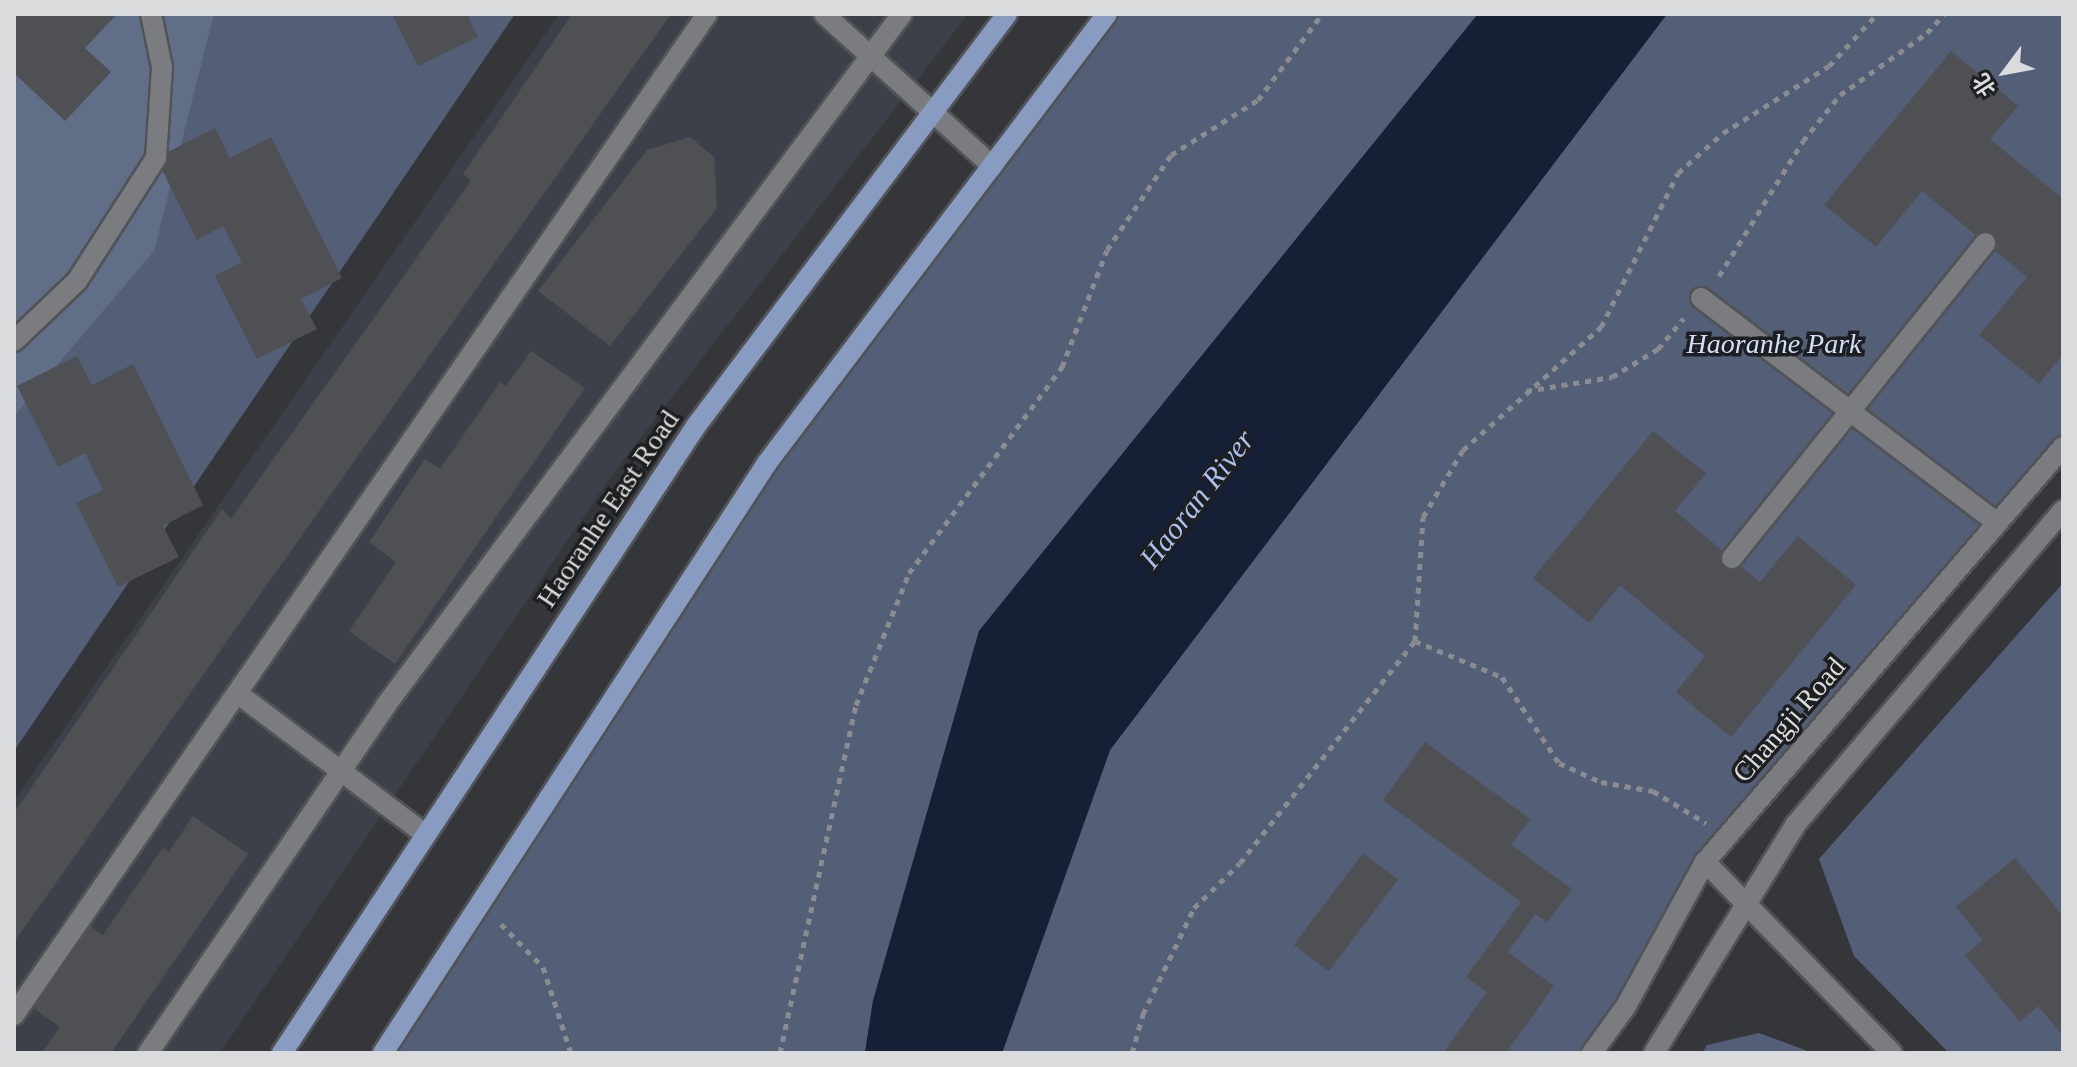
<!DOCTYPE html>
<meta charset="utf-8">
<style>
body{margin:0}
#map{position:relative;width:2077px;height:1067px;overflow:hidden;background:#34363a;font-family:"Times New Roman","Noto Sans SC",serif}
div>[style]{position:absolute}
.built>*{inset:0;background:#3c4049}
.green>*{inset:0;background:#535f77}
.forest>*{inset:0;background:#616e88}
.water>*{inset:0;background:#151f35}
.building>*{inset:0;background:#4e5053;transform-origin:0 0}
.path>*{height:5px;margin-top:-2.5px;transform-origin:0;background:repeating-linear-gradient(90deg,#8a8c8f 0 6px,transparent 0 12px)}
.roads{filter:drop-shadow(2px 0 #515356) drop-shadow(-2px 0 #515356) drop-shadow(0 2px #515356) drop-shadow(0 -2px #515356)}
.minor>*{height:20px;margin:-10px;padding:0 10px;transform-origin:10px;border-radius:10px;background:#7a7c80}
.major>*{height:20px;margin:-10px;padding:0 10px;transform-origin:10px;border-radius:10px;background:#889bc1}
span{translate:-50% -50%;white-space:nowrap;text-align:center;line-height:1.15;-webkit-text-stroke:7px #1d1e1f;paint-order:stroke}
.park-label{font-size:28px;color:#d0dffd;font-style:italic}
.street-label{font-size:28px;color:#dadbdd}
.water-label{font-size:30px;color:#a8c0f1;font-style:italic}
.frame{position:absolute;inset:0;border:16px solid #dadbdd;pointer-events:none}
.north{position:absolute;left:1965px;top:32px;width:80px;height:80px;-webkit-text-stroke:6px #1d1e1f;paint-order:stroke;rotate:238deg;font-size:22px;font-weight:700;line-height:32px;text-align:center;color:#dadbdd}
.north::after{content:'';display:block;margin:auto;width:28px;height:36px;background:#dadbdd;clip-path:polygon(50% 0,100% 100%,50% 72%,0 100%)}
</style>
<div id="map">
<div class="built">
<div style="clip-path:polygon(559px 14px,968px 14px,612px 475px,220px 1053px,14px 1053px,14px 801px)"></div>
</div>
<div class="green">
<div style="clip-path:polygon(14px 14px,515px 14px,14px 751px)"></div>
<div style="clip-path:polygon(1107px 14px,1478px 14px,979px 631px,873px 1001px,865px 1053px,383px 1053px,767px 463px)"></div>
<div style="clip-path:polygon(1667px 14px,2063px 14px,2063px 447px,1705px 862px,1592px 1053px,1002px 1053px,1110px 750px)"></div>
<div style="clip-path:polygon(2063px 583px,2063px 1053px,1949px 1053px,1854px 956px,1819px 859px)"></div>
<div style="clip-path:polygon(1759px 1033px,1813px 1053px,1702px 1053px,1707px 1045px)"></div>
</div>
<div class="forest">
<div style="clip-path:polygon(14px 14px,214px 14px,154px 251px,14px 416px)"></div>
</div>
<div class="water">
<div style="clip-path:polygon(1478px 14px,1667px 14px,1110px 750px,1002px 1053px,865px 1053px,873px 1001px,979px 631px)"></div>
</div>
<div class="building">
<div style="clip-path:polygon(14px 14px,117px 14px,85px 48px,111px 72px,65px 121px,14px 73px)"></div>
<div style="clip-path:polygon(392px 14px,467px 14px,478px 37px,418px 66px)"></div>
<div style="clip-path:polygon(572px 14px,671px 14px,14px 942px,14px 813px,222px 509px,231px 519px,471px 181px,463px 174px)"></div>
<div style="clip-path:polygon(1951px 51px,2018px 106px,1990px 139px,2063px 199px,2063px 354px,2039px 384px,1979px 335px,2027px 277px,1922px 191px,1876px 247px,1824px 205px)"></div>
<div style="clip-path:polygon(215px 128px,230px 158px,271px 137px,342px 278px,301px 299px,317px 329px,257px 359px,215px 276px,242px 262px,223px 226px,197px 240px,156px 158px)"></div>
<div style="clip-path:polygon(690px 137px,714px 157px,717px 208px,610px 346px,538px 291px,647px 150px)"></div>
<div style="clip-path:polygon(531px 351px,585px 388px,395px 664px,349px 631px,396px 562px,369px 542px,425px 459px,440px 469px,500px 382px,506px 386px)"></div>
<div style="clip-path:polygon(77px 356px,92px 385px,133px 364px,203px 505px,163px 526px,179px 557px,118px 587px,76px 503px,103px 490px,85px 453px,58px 467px,17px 386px)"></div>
<div style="clip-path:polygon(1653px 431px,1706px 473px,1675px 511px,1760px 582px,1798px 536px,1856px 585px,1731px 737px,1676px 692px,1705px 656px,1620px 585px,1589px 623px,1533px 578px)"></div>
<div style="clip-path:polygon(1425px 742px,1530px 819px,1511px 845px,1572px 889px,1547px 922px,1535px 914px,1508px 952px,1554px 986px,1506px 1053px,1443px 1053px,1487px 992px,1466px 977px,1521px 902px,1383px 800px)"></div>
<div style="clip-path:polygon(193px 816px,248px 854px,111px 1053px,42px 1053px,60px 1027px,32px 1007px,89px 925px,103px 935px,163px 847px,169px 852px)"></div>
<div style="left:1363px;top:853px;width:44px;height:115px;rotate:37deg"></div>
<div style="clip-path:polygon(2015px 858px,2063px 916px,2063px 1036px,2038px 1006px,2020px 1022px,1965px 955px,1983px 940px,1956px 907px)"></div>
</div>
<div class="path">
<div style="left:1719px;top:276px;width:159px;rotate:-58.1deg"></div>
<div style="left:1803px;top:141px;width:59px;rotate:-51.2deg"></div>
<div style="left:1840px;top:95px;width:107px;rotate:-35.5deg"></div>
<div style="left:1927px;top:33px;width:25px;rotate:-48deg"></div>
<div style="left:1526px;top:391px;width:87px;rotate:-9.2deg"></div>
<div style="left:1612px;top:377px;width:54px;rotate:-31.3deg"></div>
<div style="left:1658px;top:349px;width:40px;rotate:-50deg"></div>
<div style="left:1415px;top:641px;width:94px;rotate:22.5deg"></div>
<div style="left:1502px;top:677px;width:103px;rotate:56.5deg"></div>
<div style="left:1559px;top:763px;width:46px;rotate:24.3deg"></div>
<div style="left:1601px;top:782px;width:53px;rotate:9.8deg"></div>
<div style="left:1653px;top:791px;width:62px;rotate:31.1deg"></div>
<div style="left:501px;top:924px;width:60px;rotate:45.7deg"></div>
<div style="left:543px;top:967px;width:90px;rotate:72deg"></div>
<div style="left:780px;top:1053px;width:356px;rotate:-77.7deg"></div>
<div style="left:856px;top:705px;width:142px;rotate:-68.1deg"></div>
<div style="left:909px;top:573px;width:257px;rotate:-53.4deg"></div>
<div style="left:1062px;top:367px;width:125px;rotate:-69deg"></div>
<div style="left:1107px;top:250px;width:115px;rotate:-56deg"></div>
<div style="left:1171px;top:155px;width:103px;rotate:-32.3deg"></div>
<div style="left:1258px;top:100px;width:107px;rotate:-53.3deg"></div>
<div style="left:1132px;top:1053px;width:41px;rotate:-74.2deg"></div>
<div style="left:1143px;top:1014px;width:118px;rotate:-64.3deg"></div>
<div style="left:1194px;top:908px;width:64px;rotate:-44.4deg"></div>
<div style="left:1240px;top:863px;width:283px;rotate:-51.8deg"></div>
<div style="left:1415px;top:641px;width:124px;rotate:-86.3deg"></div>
<div style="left:1423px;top:517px;width:78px;rotate:-59.2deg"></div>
<div style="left:1463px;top:450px;width:185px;rotate:-41.7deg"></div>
<div style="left:1601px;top:327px;width:172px;rotate:-63.4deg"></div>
<div style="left:1678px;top:173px;width:60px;rotate:-41.6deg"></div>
<div style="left:1723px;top:133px;width:125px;rotate:-32.3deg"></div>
<div style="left:1829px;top:66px;width:71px;rotate:-47.3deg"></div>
</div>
<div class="roads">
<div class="minor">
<div style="left:824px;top:14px;width:227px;rotate:42.1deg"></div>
<div style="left:1701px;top:298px;width:370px;rotate:37.2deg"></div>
<div style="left:14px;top:341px;width:87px;rotate:-43.6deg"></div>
<div style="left:77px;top:281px;width:146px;rotate:-57.3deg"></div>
<div style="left:156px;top:158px;width:91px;rotate:-86.2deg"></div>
<div style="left:162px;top:67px;width:54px;rotate:-101.7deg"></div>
<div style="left:1732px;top:558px;width:404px;rotate:-51.2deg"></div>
<div style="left:237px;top:693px;width:236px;rotate:36.9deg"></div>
<div style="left:1705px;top:862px;width:267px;rotate:45.6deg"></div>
<div style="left:14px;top:1015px;width:1217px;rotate:-55.3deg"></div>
<div style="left:148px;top:1053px;width:422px;rotate:-55.6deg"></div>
<div style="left:386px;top:705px;width:862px;rotate:-53.25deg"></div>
<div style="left:1592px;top:1053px;width:58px;rotate:-54.1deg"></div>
<div style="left:1626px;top:1006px;width:164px;rotate:-61.3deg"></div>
<div style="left:1705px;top:862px;width:548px;rotate:-49.22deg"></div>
<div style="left:1654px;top:1053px;width:269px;rotate:-58.2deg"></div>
<div style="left:1796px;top:824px;width:412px;rotate:-49.6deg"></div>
</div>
<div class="major">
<div style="left:282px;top:1053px;width:751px;rotate:-56.56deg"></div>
<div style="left:696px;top:426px;width:516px;rotate:-52.95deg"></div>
<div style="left:383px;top:1053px;width:704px;rotate:-56.94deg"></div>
<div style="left:767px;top:463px;width:563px;rotate:-52.87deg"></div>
</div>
</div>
<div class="park-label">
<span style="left:1774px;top:344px">Haoranhe Park</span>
</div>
<div class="street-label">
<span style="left:608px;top:509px;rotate:-56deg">Haoranhe East Road</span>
<span style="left:1789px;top:720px;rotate:-49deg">Changji Road</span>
</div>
<div class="water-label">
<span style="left:1197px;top:499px;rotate:-52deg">Haoran River</span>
</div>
<div class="frame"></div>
<div class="north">北</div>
</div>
